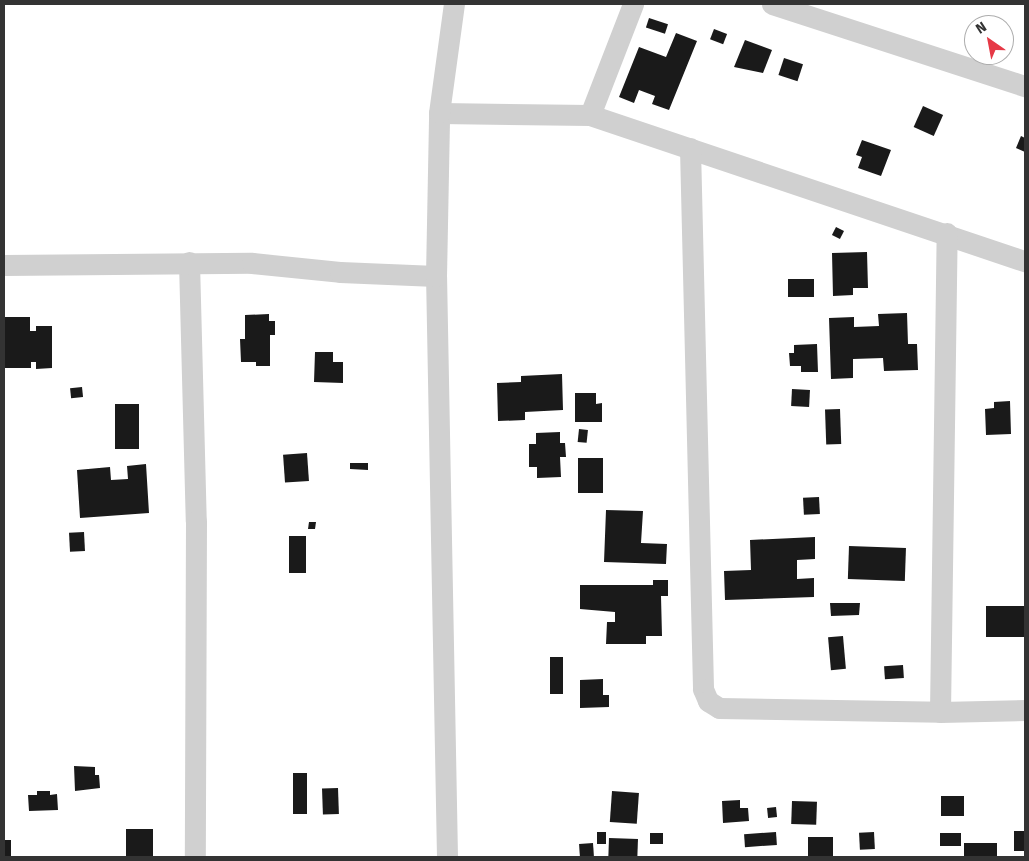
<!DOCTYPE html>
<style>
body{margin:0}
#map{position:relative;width:1029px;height:861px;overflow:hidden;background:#fff;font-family:"Fira Sans",sans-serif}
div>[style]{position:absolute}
.building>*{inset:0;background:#1a1a1a;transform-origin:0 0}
.minor>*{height:21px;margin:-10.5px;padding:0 10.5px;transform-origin:10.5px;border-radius:10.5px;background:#d0d0d0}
span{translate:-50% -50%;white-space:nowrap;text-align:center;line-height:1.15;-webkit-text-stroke:5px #fff;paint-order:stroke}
.frame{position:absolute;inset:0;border:5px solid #333;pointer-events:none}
.north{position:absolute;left:964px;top:15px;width:50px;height:50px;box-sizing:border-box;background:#fff;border:1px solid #adadad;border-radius:50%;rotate:327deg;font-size:14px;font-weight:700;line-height:20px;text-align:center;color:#333}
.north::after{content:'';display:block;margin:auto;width:18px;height:22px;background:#e63946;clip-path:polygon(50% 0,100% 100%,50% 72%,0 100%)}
</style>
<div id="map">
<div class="building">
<div style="left:649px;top:18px;width:20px;height:10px;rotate:18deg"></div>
<div style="left:714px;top:29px;width:14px;height:11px;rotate:21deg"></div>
<div style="clip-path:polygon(676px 33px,697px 41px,669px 110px,652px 104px,655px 96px,639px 90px,634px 103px,619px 97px,639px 47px,666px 57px)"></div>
<div style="clip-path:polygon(745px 40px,772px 50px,763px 73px,734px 67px)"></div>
<div style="left:784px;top:58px;width:20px;height:18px;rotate:18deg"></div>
<div style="left:923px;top:106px;width:22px;height:23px;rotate:24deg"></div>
<div style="clip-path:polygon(1021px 136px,1025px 138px,1025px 152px,1016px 148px)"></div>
<div style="clip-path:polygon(862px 140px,891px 150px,881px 176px,858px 168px,862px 157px,856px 155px)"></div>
<div style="left:836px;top:227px;width:9px;height:9px;rotate:27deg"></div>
<div style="clip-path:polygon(867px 252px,868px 288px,853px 288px,853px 295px,833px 296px,832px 253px)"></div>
<div style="left:788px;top:279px;width:26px;height:18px"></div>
<div style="clip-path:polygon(907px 313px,908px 344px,917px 344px,918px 370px,884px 371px,883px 358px,853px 359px,853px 378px,831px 379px,829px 318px,854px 317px,854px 327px,879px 326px,878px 314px)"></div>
<div style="clip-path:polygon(269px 314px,269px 321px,275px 321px,275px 335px,270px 335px,270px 366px,256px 366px,256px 362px,241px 362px,240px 339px,245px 339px,245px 315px)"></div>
<div style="clip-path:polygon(4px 317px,30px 317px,30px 331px,36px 331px,36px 326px,52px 326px,52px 368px,36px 369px,36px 362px,31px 362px,31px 368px,4px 368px)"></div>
<div style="clip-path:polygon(817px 344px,818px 372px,801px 372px,801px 366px,790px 366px,789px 353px,794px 353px,794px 345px)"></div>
<div style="clip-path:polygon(315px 352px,333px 352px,333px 362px,343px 362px,343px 383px,314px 382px)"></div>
<div style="clip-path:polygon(562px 374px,563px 410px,525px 412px,525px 420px,498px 421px,497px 383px,521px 382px,521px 376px)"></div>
<div style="left:82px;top:387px;width:10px;height:12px;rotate:84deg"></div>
<div style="left:792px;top:389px;width:18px;height:17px;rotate:3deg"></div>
<div style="clip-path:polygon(575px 393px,596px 393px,596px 404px,602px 403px,602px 422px,575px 422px)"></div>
<div style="clip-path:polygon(1010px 401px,1011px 434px,986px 435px,985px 409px,994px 408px,994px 402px)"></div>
<div style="left:115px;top:404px;width:24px;height:45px"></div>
<div style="left:840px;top:409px;width:35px;height:15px;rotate:88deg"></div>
<div style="left:579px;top:429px;width:9px;height:13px;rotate:6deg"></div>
<div style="clip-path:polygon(560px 432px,560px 443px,565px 443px,566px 457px,560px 457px,561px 477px,537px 478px,537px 467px,529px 467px,529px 444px,536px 444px,536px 433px)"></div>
<div style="left:307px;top:453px;width:28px;height:24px;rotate:86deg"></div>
<div style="left:578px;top:458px;width:25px;height:35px"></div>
<div style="clip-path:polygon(350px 463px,368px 463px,368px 470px,350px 469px)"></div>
<div style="clip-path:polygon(146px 464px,149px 513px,80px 518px,77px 470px,110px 467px,111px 480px,128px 479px,127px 466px)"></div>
<div style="left:819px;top:497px;width:17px;height:16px;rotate:87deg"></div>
<div style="clip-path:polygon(606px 510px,643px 511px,641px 543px,667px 544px,666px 564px,604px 562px)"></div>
<div style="clip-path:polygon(309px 522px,316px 522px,315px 529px,308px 529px)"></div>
<div style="left:84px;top:532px;width:19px;height:15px;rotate:87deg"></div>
<div style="left:306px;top:536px;width:37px;height:17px;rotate:90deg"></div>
<div style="clip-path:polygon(815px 537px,815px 559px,797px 560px,797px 579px,814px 578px,814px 597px,725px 600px,724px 571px,751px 570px,750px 540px)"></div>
<div style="left:849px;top:546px;width:57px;height:33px;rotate:2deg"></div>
<div style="clip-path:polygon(653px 580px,668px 580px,668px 596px,661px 596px,662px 636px,646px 636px,646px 644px,606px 644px,607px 622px,615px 622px,615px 612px,580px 609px,580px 585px,653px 585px)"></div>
<div style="clip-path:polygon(830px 603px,860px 603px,859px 615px,831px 616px)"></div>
<div style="left:1025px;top:606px;width:31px;height:39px;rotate:90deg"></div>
<div style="left:843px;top:636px;width:33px;height:15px;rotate:85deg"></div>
<div style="left:550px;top:657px;width:13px;height:37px"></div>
<div style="left:903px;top:665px;width:13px;height:19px;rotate:86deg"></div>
<div style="clip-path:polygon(603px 679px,603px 695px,609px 695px,609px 707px,580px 708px,580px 680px)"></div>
<div style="clip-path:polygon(74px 766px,95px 767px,95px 775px,99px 775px,100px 788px,75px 791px)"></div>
<div style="left:293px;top:773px;width:14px;height:41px"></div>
<div style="left:338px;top:788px;width:26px;height:16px;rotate:88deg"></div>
<div style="clip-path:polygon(37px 791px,50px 791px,50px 795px,57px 794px,58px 810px,29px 811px,28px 795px,37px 795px)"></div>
<div style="left:612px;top:791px;width:27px;height:31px;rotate:4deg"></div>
<div style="left:941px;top:796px;width:23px;height:20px"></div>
<div style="clip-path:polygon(740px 800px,740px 808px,748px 808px,749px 821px,723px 823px,722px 801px)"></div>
<div style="left:792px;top:801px;width:25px;height:23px;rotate:2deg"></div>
<div style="left:776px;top:807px;width:10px;height:9px;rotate:84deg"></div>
<div style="left:126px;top:829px;width:27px;height:28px"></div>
<div style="left:1014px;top:831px;width:11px;height:20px"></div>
<div style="left:597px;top:832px;width:9px;height:12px"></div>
<div style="left:776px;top:832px;width:13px;height:32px;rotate:86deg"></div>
<div style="left:874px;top:832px;width:17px;height:15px;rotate:87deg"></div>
<div style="left:650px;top:833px;width:13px;height:11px"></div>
<div style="left:961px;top:833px;width:13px;height:21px;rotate:90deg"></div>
<div style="left:833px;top:837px;width:20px;height:25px;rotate:90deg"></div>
<div style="left:609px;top:838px;width:29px;height:19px;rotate:2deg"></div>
<div style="left:4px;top:840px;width:7px;height:17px"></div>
<div style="left:593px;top:843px;width:14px;height:14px;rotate:86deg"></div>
<div style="left:964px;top:843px;width:33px;height:14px"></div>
</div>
<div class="minor">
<div style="left:772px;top:4px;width:266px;rotate:18deg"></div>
<div style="left:439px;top:113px;width:151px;rotate:0.8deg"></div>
<div style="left:590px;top:115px;width:459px;rotate:18.6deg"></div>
<div style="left:590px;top:115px;width:119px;rotate:-68.8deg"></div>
<div style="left:690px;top:148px;width:541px;rotate:88.62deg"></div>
<div style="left:703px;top:689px;width:13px;rotate:67deg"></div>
<div style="left:708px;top:701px;width:13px;rotate:32deg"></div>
<div style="left:719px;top:708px;width:221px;rotate:1deg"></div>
<div style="left:940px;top:712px;width:85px;rotate:-1.3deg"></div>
<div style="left:189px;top:262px;width:259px;rotate:88.5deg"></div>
<div style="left:196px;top:521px;width:336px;rotate:90.2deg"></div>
<div style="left:4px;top:265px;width:248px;rotate:-0.5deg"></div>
<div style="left:252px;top:263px;width:88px;rotate:5.8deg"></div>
<div style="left:340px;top:272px;width:96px;rotate:2.4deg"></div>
<div style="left:940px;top:712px;width:479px;rotate:-89.2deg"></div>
<div style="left:447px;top:857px;width:581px;rotate:-91.08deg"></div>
<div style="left:436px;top:276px;width:163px;rotate:-88.9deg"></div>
<div style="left:439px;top:113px;width:110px;rotate:-82.2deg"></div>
</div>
<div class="frame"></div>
<div class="north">N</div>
</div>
